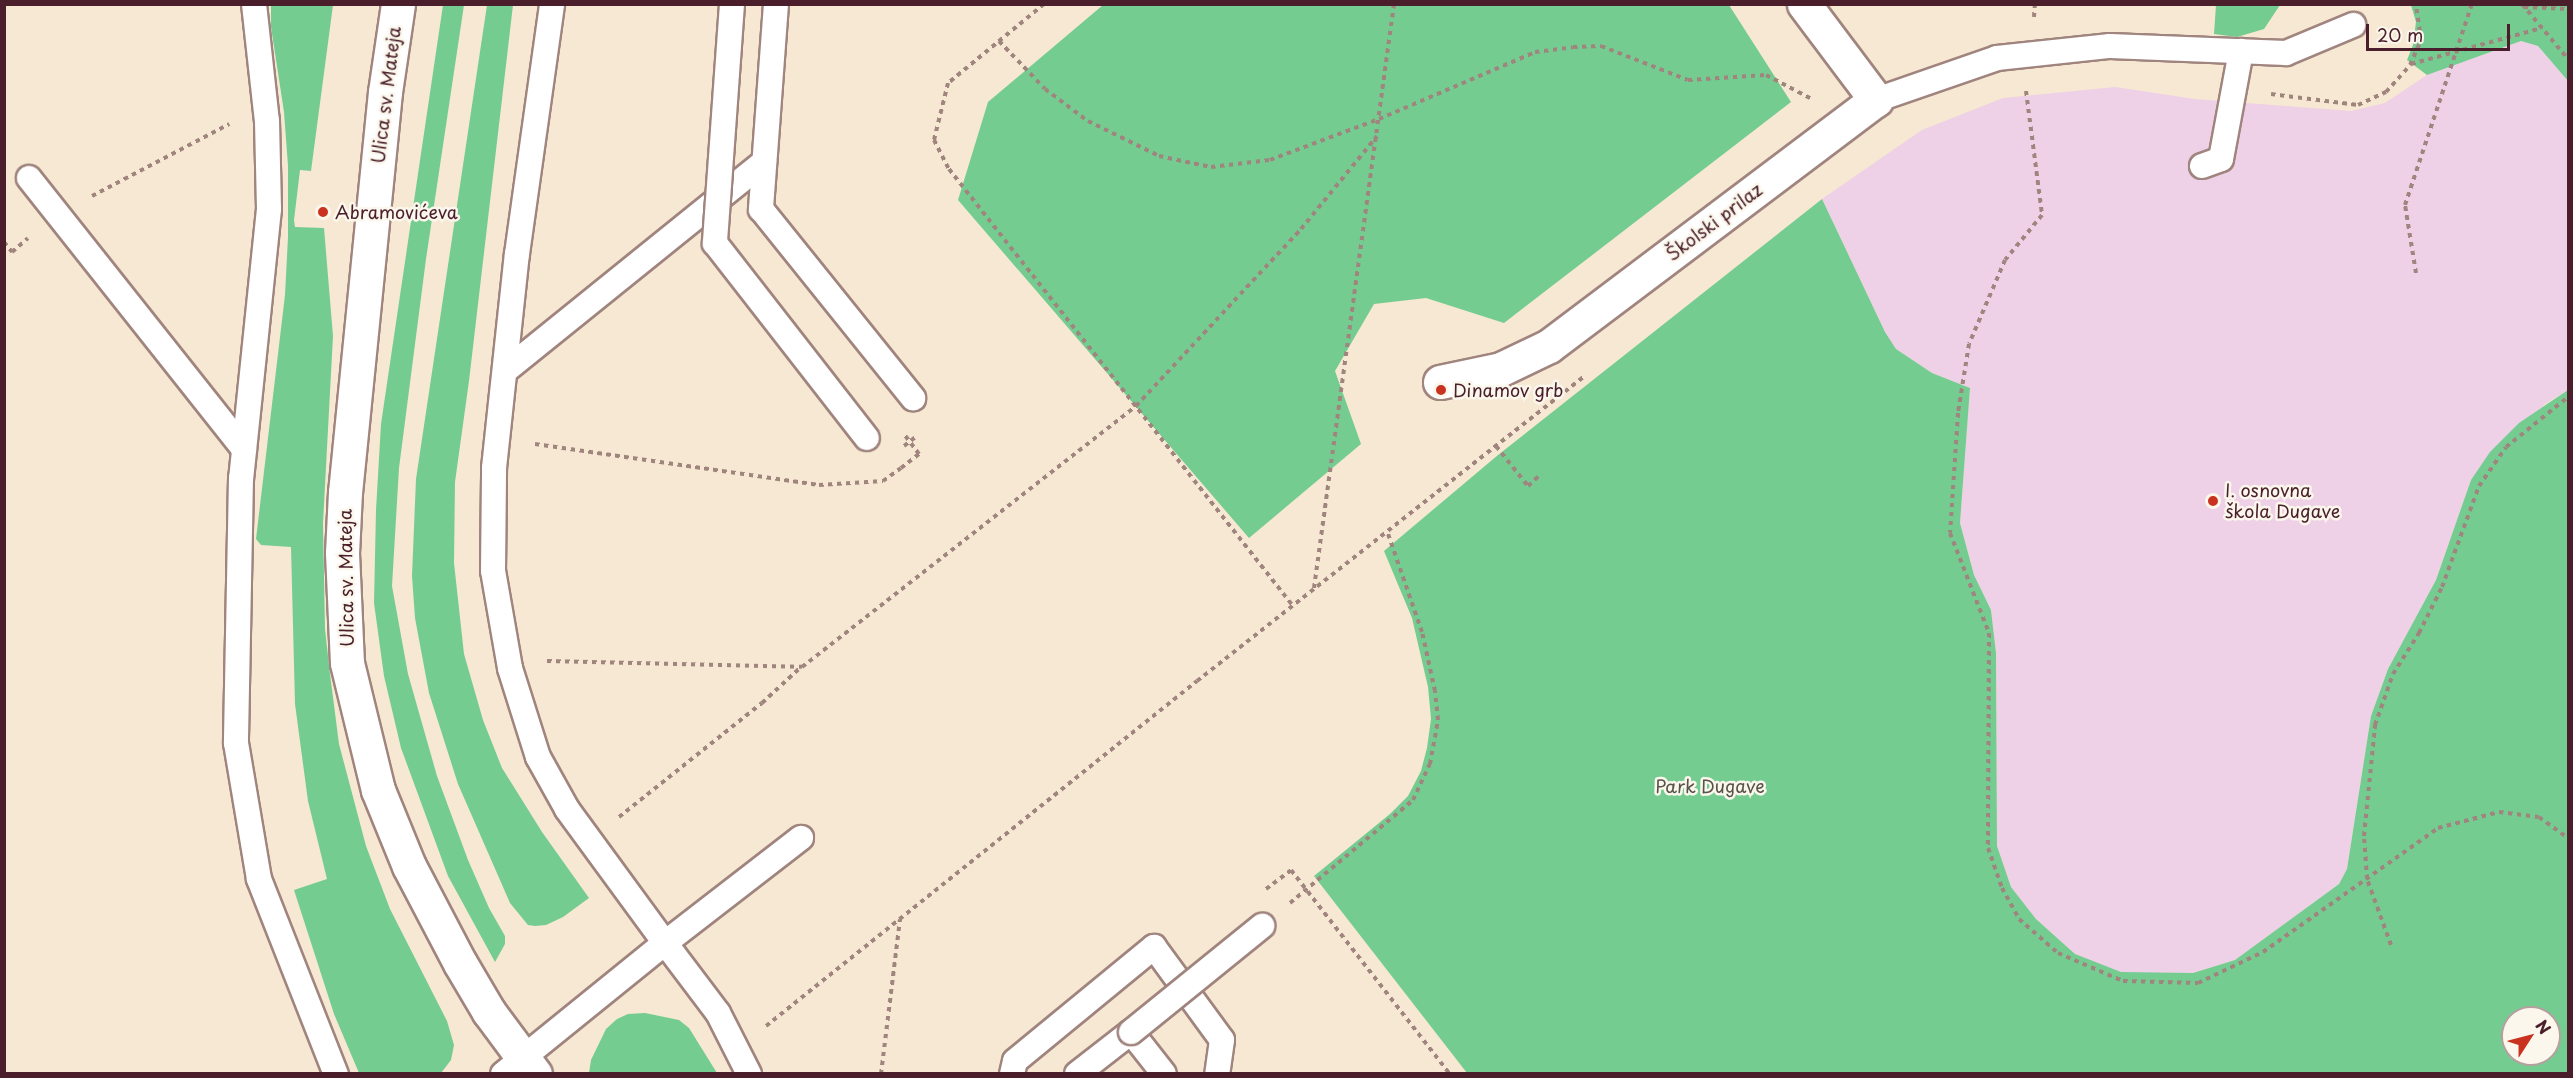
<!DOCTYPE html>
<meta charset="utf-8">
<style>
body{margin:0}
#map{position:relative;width:2573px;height:1078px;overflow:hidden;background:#f6e8d2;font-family:"Playpen Sans",sans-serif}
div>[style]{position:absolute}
.built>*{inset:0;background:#eed0e7}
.green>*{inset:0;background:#74cc91}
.path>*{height:4px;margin-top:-2px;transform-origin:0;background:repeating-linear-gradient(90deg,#a0847e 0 4.5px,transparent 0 9px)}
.roads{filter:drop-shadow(2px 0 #a0847e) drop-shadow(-2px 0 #a0847e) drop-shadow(0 2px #a0847e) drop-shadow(0 -2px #a0847e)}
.service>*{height:24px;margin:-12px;padding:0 12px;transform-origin:12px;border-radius:12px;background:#fff}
.minor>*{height:33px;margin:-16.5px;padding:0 16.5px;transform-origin:16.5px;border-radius:16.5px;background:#fff}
.tertiary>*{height:33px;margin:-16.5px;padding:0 16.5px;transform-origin:16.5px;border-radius:16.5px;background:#fff}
.path-bridge>*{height:4px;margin-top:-2px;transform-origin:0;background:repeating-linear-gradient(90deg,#a0847e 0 4.5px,transparent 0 9px)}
.bridges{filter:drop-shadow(2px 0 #a0847e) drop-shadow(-2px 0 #a0847e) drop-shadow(0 2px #a0847e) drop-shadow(0 -2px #a0847e)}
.service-bridge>*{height:24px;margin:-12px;padding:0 12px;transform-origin:12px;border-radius:12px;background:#fff}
.dots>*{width:16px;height:16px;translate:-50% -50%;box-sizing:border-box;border:3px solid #fbf7ec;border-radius:50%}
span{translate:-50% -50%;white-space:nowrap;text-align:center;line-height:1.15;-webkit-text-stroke:5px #fbf7ec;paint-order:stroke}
.street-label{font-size:18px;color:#4a1f2b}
.poi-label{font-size:18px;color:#4a1f2b}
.left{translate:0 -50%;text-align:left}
.park-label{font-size:18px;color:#57534a}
.frame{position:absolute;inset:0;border:6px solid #4a1f2b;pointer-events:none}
.north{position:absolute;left:2501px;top:1006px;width:60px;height:60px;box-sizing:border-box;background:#fbf7ec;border:2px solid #b4a19f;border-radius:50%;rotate:54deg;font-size:16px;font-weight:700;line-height:24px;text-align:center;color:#4a1f2b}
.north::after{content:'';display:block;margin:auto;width:21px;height:27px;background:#c8321e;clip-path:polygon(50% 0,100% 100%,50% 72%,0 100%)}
.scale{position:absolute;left:2366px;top:24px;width:144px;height:27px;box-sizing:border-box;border:3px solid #4a1f2b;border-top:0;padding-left:8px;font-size:18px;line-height:21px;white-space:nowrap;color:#4a1f2b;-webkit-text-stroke:4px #fbf7ec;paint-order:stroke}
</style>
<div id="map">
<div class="built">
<div style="clip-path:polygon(2521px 41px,2538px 46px,2568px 81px,2568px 390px,2545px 404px,2471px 480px,2436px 580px,2388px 669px,2371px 716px,2347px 869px,2339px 884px,2235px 960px,2193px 973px,2166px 975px,2121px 972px,2096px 964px,2075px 954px,2036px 919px,2011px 887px,1997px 846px,1996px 653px,1991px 610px,1974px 575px,1960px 523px,1970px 388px,1932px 373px,1896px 349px,1885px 332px,1822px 199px,1922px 130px,2003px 98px,2115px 87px,2195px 99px,2351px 111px,2385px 103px,2427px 75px)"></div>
</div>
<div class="green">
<div style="clip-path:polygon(271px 5px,333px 5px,311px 171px,300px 170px,294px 220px,295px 227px,324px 228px,333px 336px,323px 523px,325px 629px,330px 674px,339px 744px,366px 846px,390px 909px,447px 1021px,454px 1045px,451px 1060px,441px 1073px,359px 1073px,334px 1014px,294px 890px,327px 879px,308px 801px,295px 704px,291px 547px,261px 545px,256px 539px,285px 295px,288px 237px,288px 166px,284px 112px,271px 27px)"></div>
<div style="clip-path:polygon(443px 5px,464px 5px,426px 259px,399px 468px,392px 586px,408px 674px,437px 776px,468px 860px,489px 908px,505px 936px,505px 944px,495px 962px,448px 876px,401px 748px,384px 676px,374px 603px,376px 510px,381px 424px)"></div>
<div style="clip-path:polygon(487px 5px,513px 5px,469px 381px,455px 482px,454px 563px,464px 654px,483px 720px,502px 768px,542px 832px,589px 898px,563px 917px,546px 925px,535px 926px,528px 925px,510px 903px,458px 784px,429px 693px,415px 618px,412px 576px,416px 479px)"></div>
<div style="clip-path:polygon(1103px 5px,1729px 5px,1791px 102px,1504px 323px,1426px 298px,1374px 304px,1335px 371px,1361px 444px,1249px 538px,958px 200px,988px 102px)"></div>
<div style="clip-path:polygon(2216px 5px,2216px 4px,2280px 5px,2264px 29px,2237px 37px,2214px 34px)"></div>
<div style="clip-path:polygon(2411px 5px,2568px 5px,2568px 81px,2538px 46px,2521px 41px,2427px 75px,2407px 60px,2413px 45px,2416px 22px)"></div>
<div style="clip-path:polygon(evenodd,1822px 199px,1885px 332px,1896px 349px,1932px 373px,1970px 388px,1960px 523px,1974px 575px,1991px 610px,1996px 653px,1997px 846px,2011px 887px,2036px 919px,2075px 954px,2121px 972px,2193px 973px,2235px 960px,2339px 884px,2347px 869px,2371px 716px,2388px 669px,2436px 580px,2471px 480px,2490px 452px,2519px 423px,2568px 390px,2568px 1073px,1467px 1073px,1314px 876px,1390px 814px,1408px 796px,1421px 771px,1427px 748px,1431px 719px,1428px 687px,1412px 618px,1384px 551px,1498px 455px,1822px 199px,2513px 1018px,2549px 1018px,2549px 1054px,2513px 1054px,2513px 1018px)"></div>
<div style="clip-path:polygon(645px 1013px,679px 1020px,689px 1028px,717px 1073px,589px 1073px,591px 1060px,606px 1029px,617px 1019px,628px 1014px)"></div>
</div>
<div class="path">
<div style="left:1044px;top:4px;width:124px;rotate:140.5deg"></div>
<div style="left:948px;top:83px;width:59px;rotate:103.8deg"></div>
<div style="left:934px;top:140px;width:33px;rotate:63deg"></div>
<div style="left:949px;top:169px;width:556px;rotate:51.79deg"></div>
<div style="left:2522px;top:4px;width:72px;rotate:50.1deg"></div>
<div style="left:2524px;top:7px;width:44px;rotate:2.6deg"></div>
<div style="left:2034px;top:17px;width:13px;rotate:-86deg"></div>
<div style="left:999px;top:41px;width:66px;rotate:46.2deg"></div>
<div style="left:1045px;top:89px;width:54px;rotate:36.7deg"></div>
<div style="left:1088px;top:121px;width:79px;rotate:26.2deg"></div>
<div style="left:1159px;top:156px;width:53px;rotate:11.9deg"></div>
<div style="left:1211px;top:167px;width:59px;rotate:-6.8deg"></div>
<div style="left:1270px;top:160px;width:116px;rotate:-20.6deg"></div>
<div style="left:1379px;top:119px;width:170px;rotate:-23.2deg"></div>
<div style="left:1535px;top:52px;width:38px;rotate:-7deg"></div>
<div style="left:1573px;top:47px;width:28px;rotate:-2deg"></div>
<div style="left:1601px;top:46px;width:93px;rotate:21.3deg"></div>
<div style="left:1688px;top:80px;width:78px;rotate:-3.7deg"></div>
<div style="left:1766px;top:75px;width:50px;rotate:27.6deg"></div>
<div style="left:2411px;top:64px;width:136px;rotate:-15.4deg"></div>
<div style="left:2026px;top:91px;width:125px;rotate:82.6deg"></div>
<div style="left:2042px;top:215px;width:58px;rotate:129.4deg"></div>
<div style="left:2005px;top:260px;width:91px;rotate:113.2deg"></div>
<div style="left:1969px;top:344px;width:70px;rotate:99.1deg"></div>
<div style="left:1958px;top:413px;width:120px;rotate:93.8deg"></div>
<div style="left:1950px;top:533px;width:107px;rotate:68.7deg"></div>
<div style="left:1989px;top:633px;width:215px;rotate:90.3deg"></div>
<div style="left:1988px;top:848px;width:42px;rotate:70.7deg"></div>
<div style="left:2002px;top:888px;width:35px;rotate:61deg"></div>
<div style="left:2019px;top:919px;width:52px;rotate:41.1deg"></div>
<div style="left:2058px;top:953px;width:71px;rotate:23.3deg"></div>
<div style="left:2123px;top:981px;width:75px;rotate:1.5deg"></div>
<div style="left:2198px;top:983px;width:72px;rotate:-25.5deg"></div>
<div style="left:2263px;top:952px;width:214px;rotate:-35.3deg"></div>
<div style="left:2438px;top:828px;width:63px;rotate:-14.7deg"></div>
<div style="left:2499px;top:812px;width:40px;rotate:7.1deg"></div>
<div style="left:2539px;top:817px;width:36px;rotate:36deg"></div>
<div style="left:2271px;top:94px;width:88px;rotate:7.2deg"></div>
<div style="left:2358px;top:105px;width:31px;rotate:-25deg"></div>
<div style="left:2386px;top:92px;width:36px;rotate:-48deg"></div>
<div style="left:2410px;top:65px;width:27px;rotate:-66deg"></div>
<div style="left:2421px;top:40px;width:36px;rotate:-98deg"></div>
<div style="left:92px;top:196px;width:155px;rotate:-27.7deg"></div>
<div style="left:4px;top:242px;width:13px;rotate:51deg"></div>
<div style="left:12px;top:252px;width:21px;rotate:-41deg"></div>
<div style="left:2416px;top:273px;width:69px;rotate:-99.2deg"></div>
<div style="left:2405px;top:205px;width:212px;rotate:-71.6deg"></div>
<div style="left:535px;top:444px;width:287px;rotate:8.2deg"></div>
<div style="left:819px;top:485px;width:64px;rotate:-3.6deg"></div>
<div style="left:883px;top:481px;width:22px;rotate:-36deg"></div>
<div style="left:904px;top:446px;width:16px;rotate:-38deg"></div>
<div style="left:1496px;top:446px;width:51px;rotate:51.3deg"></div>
<div style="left:1528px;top:486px;width:18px;rotate:-43deg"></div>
<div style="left:1314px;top:588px;width:589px;rotate:-82.2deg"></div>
<div style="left:547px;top:661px;width:255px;rotate:1.3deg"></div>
<div style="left:802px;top:667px;width:424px;rotate:-38deg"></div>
<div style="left:1136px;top:406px;width:242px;rotate:-47deg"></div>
<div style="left:1301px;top:229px;width:120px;rotate:-50.7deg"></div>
<div style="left:619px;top:817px;width:183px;rotate:-38.6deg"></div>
<div style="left:762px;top:703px;width:53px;rotate:-42.7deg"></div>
<div style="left:1266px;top:889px;width:31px;rotate:-37deg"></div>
<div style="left:1291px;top:870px;width:259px;rotate:52.1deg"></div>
<div style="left:1290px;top:903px;width:160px;rotate:-39.9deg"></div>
<div style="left:1413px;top:800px;width:40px;rotate:-65deg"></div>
<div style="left:1430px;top:764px;width:45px;rotate:-79.7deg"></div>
<div style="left:1438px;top:720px;width:29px;rotate:-96deg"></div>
<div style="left:1435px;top:691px;width:60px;rotate:-102.4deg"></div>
<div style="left:1422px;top:632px;width:107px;rotate:-109.1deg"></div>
<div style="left:2391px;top:945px;width:70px;rotate:-110deg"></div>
<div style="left:2367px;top:879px;width:43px;rotate:-94deg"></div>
<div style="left:2364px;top:836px;width:112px;rotate:-84.3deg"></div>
<div style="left:2375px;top:725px;width:54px;rotate:-70.6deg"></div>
<div style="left:2393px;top:674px;width:49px;rotate:-57.6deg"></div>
<div style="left:2419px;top:633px;width:51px;rotate:-63.4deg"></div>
<div style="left:2442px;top:587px;width:108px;rotate:-69.9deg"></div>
<div style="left:2479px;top:486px;width:47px;rotate:-55.3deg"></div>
<div style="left:2506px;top:447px;width:80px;rotate:-38.9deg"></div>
<div style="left:766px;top:1026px;width:552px;rotate:-38.68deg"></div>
<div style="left:1197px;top:681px;width:493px;rotate:-38.2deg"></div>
<div style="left:881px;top:1074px;width:156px;rotate:-83deg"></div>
</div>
<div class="roads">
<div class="service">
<div style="left:254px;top:4px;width:118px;rotate:83.7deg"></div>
<div style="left:267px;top:121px;width:88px;rotate:88.7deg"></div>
<div style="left:269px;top:209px;width:270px;rotate:95.9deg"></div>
<div style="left:241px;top:478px;width:265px;rotate:91.1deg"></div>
<div style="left:236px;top:743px;width:138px;rotate:80.4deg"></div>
<div style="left:259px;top:879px;width:210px;rotate:68.5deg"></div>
<div style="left:776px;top:4px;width:206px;rotate:94.2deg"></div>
<div style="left:761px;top:209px;width:243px;rotate:51.2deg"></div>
<div style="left:1876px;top:100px;width:128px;rotate:-19.1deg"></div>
<div style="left:1997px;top:58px;width:114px;rotate:-6.1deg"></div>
<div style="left:2110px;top:46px;width:176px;rotate:2.3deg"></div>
<div style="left:2286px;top:53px;width:73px;rotate:-22.7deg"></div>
<div style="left:2202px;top:166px;width:20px;rotate:-20deg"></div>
<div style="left:2221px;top:159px;width:110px;rotate:-79.5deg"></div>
<div style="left:29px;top:178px;width:346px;rotate:51.6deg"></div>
<div style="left:505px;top:371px;width:333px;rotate:-38.9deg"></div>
<div style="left:503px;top:1074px;width:208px;rotate:-39deg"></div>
<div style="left:665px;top:943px;width:166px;rotate:-126.2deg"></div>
<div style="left:567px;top:809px;width:60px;rotate:-119.1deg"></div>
<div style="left:538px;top:757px;width:93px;rotate:-107.5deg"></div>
<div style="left:510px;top:668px;width:98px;rotate:-99.9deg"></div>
<div style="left:493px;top:571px;width:103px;rotate:-89.4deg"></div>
<div style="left:494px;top:468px;width:215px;rotate:-83.9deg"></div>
<div style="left:517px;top:254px;width:252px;rotate:-82deg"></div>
<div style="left:749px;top:1074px;width:68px;rotate:-116.9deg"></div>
<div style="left:718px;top:1013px;width:88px;rotate:-127.1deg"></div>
<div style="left:665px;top:943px;width:172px;rotate:-37.7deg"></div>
<div style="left:1012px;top:1074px;width:13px;rotate:-77deg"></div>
<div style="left:1015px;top:1061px;width:180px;rotate:-39.4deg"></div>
<div style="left:1154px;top:947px;width:115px;rotate:53.8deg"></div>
<div style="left:1222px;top:1040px;width:34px;rotate:98deg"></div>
<div style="left:1077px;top:1074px;width:68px;rotate:-37.9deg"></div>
<div style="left:1131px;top:1032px;width:53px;rotate:51.8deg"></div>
</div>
<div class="minor">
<div style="left:1440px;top:382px;width:62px;rotate:-12deg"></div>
<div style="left:1501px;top:369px;width:53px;rotate:-25.6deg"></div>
<div style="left:1549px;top:346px;width:409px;rotate:-37deg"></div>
<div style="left:1876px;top:100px;width:120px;rotate:-126.9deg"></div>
</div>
<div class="tertiary">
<div style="left:398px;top:4px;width:89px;rotate:98.4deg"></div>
<div style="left:385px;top:92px;width:402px;rotate:95.7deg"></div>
<div style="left:345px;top:492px;width:61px;rotate:92.8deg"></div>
<div style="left:342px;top:553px;width:110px;rotate:87.4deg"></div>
<div style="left:347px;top:663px;width:131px;rotate:76.3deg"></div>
<div style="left:378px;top:790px;width:82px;rotate:67.8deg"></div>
<div style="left:409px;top:866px;width:110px;rotate:62.3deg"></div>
<div style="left:460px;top:963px;width:57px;rotate:59.4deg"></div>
<div style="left:489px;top:1012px;width:77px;rotate:53.4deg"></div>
</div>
</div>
<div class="path-bridge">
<div style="left:901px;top:468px;width:23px;rotate:-38deg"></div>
<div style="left:919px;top:454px;width:25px;rotate:-127deg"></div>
</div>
<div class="bridges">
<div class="service-bridge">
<div style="left:732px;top:4px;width:240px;rotate:94.1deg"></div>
<div style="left:715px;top:243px;width:247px;rotate:52.1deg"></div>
<div style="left:1131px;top:1032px;width:169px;rotate:-39deg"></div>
</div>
</div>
<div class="dots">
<div style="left:323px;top:212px;background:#c8321e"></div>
<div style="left:1441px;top:390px;background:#c8321e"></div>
<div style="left:2213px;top:501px;background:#c8321e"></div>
</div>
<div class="street-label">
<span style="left:386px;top:95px;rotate:-83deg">Ulica sv. Mateja</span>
<span style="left:1714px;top:222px;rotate:-37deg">Školski prilaz</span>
<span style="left:346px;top:578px;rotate:-91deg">Ulica sv. Mateja</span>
</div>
<div class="poi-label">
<span class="left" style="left:335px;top:212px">Abramovićeva</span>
<span class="left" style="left:1453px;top:390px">Dinamov grb</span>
<span class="left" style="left:2225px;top:501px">I. osnovna<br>škola Dugave</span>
</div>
<div class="park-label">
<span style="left:1710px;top:786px">Park Dugave</span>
</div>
<div class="frame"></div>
<div class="north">N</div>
<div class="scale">20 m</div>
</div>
